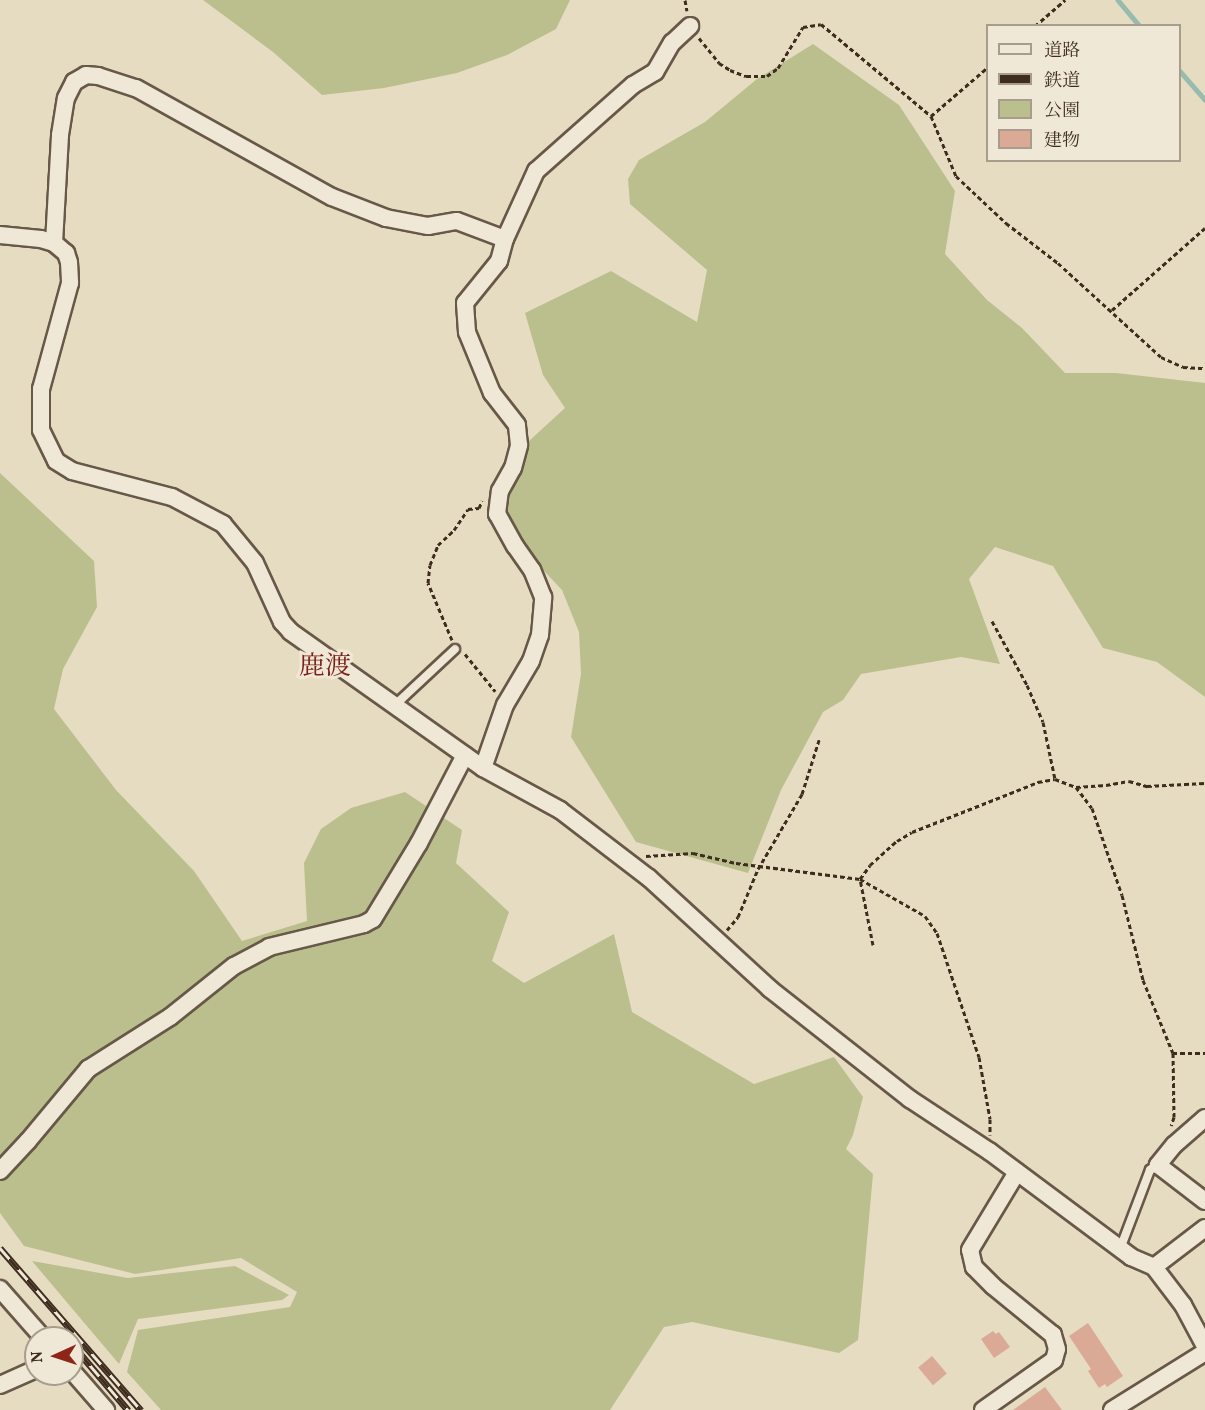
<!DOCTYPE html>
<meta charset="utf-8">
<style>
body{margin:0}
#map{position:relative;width:1205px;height:1410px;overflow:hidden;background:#e6dcc1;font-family:Vollkorn,"Noto Serif JP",serif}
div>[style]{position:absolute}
.green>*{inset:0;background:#bbbf8e}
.stream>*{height:4.5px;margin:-2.25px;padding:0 2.25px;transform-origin:2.25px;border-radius:2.25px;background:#97bcae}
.building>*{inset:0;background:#dbaa97;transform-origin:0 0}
.path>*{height:3px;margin-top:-1.5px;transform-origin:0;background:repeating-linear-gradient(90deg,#3e2c1e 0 4.5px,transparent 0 7.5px)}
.roads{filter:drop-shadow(2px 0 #685847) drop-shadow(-2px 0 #685847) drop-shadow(0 2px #685847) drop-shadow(0 -2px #685847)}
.service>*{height:8px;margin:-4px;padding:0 4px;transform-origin:4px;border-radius:4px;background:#efe8d7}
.minor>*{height:16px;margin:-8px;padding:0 8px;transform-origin:8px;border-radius:8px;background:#efe8d7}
.rail>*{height:7px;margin-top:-3.5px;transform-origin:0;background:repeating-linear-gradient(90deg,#efe8d7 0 14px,#3e2c1e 0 28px);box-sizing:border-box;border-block:2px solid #3e2c1e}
span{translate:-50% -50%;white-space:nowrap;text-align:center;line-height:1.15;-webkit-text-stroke:6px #efe8d7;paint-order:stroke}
.quarter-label{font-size:26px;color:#7a1f14}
.legend{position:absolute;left:986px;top:24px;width:195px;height:138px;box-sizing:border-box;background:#efe8d7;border:2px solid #a89d8d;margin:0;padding:8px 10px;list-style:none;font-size:18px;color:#3e2c1e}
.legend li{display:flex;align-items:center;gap:12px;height:30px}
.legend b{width:30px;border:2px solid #a89d8d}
.north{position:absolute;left:24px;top:1326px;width:60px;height:60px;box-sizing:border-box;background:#efe8d7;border:2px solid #a89d8d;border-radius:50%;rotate:267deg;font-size:16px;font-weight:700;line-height:24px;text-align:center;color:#3e2c1e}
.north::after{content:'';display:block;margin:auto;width:21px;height:27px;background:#8f2418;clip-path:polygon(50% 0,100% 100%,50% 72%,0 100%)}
</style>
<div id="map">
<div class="green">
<div style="clip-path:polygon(203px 0,570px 0,556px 29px,507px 55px,457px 73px,384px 88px,322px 95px,273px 52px)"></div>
<div style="clip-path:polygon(813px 44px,899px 105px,955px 191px,945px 254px,987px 300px,1022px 328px,1065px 373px,1116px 373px,1205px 383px,1205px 697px,1157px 662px,1103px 648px,1053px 566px,995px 547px,969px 579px,1000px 664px,961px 657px,861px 674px,843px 700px,823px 712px,781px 790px,748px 873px,636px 842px,571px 737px,581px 674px,579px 632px,562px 590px,516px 541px,491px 495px,506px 462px,565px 408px,543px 375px,525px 313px,611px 271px,697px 322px,707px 270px,630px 204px,628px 179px,639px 160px,705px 122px,757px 79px)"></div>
<div style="clip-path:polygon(0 473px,94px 561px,97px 607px,63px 669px,54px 709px,116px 790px,194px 871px,242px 941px,307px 921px,304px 863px,321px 829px,351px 808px,405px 792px,462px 830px,456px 863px,509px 912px,492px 961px,524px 983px,614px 934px,632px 1012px,754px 1084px,834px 1057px,863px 1097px,853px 1135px,846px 1149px,873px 1174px,858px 1340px,839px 1353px,692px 1322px,664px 1327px,610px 1410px,161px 1410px,127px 1372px,138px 1330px,290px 1307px,297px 1292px,241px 1258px,135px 1274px,24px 1246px,0 1213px)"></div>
<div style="clip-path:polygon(32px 1261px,128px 1278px,235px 1266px,289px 1295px,282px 1300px,138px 1319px,119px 1364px)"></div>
</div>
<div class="stream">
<div style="left:1118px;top:0;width:34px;rotate:50deg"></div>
<div style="left:1180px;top:71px;width:38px;rotate:49deg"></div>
</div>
<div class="building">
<div style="clip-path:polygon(1088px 1323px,1123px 1376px,1107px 1387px,1105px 1384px,1099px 1388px,1088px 1371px,1091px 1369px,1069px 1336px)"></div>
<div style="clip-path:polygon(993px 1331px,996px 1334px,999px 1332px,1010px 1347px,994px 1358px,981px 1339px)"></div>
<div style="left:932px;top:1356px;width:23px;height:18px;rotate:50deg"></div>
<div style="clip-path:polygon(1045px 1387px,1062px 1410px,1013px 1410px)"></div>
</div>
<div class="path">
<div style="left:685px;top:0;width:11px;rotate:80deg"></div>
<div style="left:1035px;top:26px;width:40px;rotate:-41deg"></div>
<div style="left:699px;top:38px;width:32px;rotate:51deg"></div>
<div style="left:719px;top:63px;width:13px;rotate:32deg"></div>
<div style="left:730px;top:70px;width:17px;rotate:21deg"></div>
<div style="left:746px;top:76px;width:21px"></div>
<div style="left:767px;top:76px;width:14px;rotate:-36deg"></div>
<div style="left:778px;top:68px;width:48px;rotate:-58.6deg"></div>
<div style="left:803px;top:27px;width:18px;rotate:-9deg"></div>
<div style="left:821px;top:24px;width:143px;rotate:39.9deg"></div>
<div style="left:931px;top:116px;width:65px;rotate:67.4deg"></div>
<div style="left:956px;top:176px;width:69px;rotate:43.2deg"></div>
<div style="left:1006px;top:223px;width:66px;rotate:37.6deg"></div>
<div style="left:1058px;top:263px;width:139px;rotate:42.4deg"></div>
<div style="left:1161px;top:357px;width:24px;rotate:24deg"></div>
<div style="left:1183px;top:367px;width:22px;rotate:3deg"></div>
<div style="left:931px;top:116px;width:75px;rotate:-40.7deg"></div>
<div style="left:1112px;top:310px;width:124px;rotate:-41.4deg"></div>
<div style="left:992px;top:621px;width:73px;rotate:61.3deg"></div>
<div style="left:1027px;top:685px;width:40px;rotate:66.6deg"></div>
<div style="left:1043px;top:722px;width:58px;rotate:78.1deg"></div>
<div style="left:1055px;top:779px;width:22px;rotate:21deg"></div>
<div style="left:1076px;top:787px;width:26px;rotate:53deg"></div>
<div style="left:1092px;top:808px;width:92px;rotate:71deg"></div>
<div style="left:1122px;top:895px;width:88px;rotate:76.1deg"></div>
<div style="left:1143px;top:980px;width:79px;rotate:67.7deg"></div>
<div style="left:1173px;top:1053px;width:64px;rotate:89.1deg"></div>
<div style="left:1174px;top:1117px;width:9px;rotate:108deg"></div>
<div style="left:452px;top:640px;width:62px;rotate:-112.8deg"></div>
<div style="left:428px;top:583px;width:18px;rotate:-84deg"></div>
<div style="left:430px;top:565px;width:22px;rotate:-68deg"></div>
<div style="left:438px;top:545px;width:22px;rotate:-43deg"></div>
<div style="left:454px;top:530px;width:25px;rotate:-56deg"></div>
<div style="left:468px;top:509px;width:11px;rotate:-5deg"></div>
<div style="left:479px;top:508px;width:8px;rotate:-67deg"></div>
<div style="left:465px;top:654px;width:48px;rotate:51deg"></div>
<div style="left:1076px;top:787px;width:30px;rotate:-4deg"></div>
<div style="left:1106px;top:785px;width:23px;rotate:-10deg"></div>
<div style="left:1129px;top:781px;width:19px;rotate:16deg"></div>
<div style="left:1147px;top:786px;width:58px;rotate:-3deg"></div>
<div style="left:646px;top:856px;width:47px;rotate:-3.7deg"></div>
<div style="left:693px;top:853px;width:44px;rotate:13.1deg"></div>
<div style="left:736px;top:863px;width:125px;rotate:7.4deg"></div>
<div style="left:860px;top:879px;width:75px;rotate:29.6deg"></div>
<div style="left:925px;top:916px;width:21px;rotate:55deg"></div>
<div style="left:937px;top:933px;width:131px;rotate:71.3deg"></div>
<div style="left:979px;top:1057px;width:63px;rotate:79.9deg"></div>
<div style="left:990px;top:1119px;width:16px;rotate:90deg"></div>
<div style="left:727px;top:930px;width:17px;rotate:-50deg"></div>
<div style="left:738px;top:917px;width:52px;rotate:-67.4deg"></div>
<div style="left:758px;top:869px;width:87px;rotate:-59.6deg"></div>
<div style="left:802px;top:794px;width:57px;rotate:-72.5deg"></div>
<div style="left:873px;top:945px;width:67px;rotate:-101.1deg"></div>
<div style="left:860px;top:879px;width:17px;rotate:-54deg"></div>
<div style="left:870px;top:865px;width:36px;rotate:-42deg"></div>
<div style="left:897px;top:841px;width:17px;rotate:-31deg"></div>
<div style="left:912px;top:832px;width:136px;rotate:-21.6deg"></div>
<div style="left:1038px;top:782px;width:17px;rotate:-10deg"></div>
<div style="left:1173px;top:1053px;width:32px"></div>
</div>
<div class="roads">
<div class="service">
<div style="left:395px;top:705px;width:82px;rotate:-43deg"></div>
<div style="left:1120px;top:1249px;width:85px;rotate:-69.2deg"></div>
<div style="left:1150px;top:1170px;width:9px;rotate:-32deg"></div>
</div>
<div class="minor">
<div style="left:0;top:235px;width:41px;rotate:5.6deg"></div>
<div style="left:41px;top:239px;width:14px;rotate:17deg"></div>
<div style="left:54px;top:243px;width:16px;rotate:40deg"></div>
<div style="left:66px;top:253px;width:9px;rotate:72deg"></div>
<div style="left:69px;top:262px;width:21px;rotate:87deg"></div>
<div style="left:70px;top:283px;width:110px;rotate:105.3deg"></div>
<div style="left:41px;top:389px;width:41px;rotate:90deg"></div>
<div style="left:41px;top:430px;width:34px;rotate:64deg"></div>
<div style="left:56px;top:461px;width:19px;rotate:32deg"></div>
<div style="left:72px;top:471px;width:103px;rotate:14.6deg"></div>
<div style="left:172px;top:497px;width:58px;rotate:27.9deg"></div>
<div style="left:223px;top:524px;width:50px;rotate:50.6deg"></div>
<div style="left:255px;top:563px;width:65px;rotate:65.4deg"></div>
<div style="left:282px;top:622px;width:13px;rotate:48deg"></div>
<div style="left:291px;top:632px;width:235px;rotate:35.3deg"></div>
<div style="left:483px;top:768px;width:88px;rotate:28.6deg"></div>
<div style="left:560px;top:810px;width:112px;rotate:37.4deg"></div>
<div style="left:649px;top:878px;width:164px;rotate:42.5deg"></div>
<div style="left:770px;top:989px;width:178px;rotate:38.2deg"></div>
<div style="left:910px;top:1099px;width:95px;rotate:33.4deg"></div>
<div style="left:989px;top:1151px;width:177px;rotate:36.7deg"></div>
<div style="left:1131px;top:1257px;width:25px;rotate:23deg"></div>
<div style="left:1154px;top:1267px;width:48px;rotate:52.7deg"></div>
<div style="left:1183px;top:1305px;width:47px;rotate:61.8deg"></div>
<div style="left:54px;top:243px;width:108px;rotate:-86.8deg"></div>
<div style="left:60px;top:135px;width:37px;rotate:-81deg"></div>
<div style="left:66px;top:98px;width:18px;rotate:-63deg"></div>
<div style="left:74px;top:82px;width:14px;rotate:-30deg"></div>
<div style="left:86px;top:75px;width:12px;rotate:5deg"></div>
<div style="left:98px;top:76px;width:40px;rotate:18deg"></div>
<div style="left:136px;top:88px;width:224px;rotate:29.1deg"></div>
<div style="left:332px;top:197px;width:58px;rotate:21.3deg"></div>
<div style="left:386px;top:218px;width:43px;rotate:10.8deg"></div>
<div style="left:428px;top:226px;width:29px;rotate:-10deg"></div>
<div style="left:457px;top:221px;width:51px;rotate:20.6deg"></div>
<div style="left:483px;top:768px;width:67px;rotate:-70.8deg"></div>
<div style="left:505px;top:705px;width:51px;rotate:-59.4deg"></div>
<div style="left:531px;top:661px;width:28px;rotate:-71deg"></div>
<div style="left:540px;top:635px;width:38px;rotate:-85deg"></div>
<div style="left:543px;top:597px;width:29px;rotate:-112deg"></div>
<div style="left:532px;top:570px;width:29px;rotate:-125deg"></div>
<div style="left:515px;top:546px;width:37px;rotate:-119deg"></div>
<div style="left:497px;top:514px;width:23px;rotate:-83deg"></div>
<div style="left:500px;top:491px;width:26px;rotate:-61deg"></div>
<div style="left:513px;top:468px;width:24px;rotate:-75deg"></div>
<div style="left:519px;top:445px;width:20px;rotate:-96deg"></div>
<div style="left:517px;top:425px;width:41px;rotate:-128deg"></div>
<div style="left:492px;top:393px;width:66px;rotate:-112.3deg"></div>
<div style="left:467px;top:332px;width:29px;rotate:-94deg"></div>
<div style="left:465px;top:303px;width:54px;rotate:-51deg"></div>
<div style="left:499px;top:261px;width:23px;rotate:-75deg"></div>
<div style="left:505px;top:239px;width:75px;rotate:-65.5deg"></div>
<div style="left:536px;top:171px;width:130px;rotate:-41.6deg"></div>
<div style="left:633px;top:85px;width:26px;rotate:-31deg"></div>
<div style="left:655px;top:72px;width:34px;rotate:-60deg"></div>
<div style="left:672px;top:43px;width:25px;rotate:-43deg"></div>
<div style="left:1205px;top:1118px;width:41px;rotate:138.9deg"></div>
<div style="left:1174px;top:1145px;width:26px;rotate:129deg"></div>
<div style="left:1158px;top:1165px;width:59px;rotate:37.5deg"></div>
<div style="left:0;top:1171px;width:41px;rotate:-47deg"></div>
<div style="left:28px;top:1141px;width:94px;rotate:-50.2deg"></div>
<div style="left:88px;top:1069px;width:97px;rotate:-32.4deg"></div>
<div style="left:170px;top:1017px;width:82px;rotate:-38.6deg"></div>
<div style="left:234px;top:966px;width:40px;rotate:-28deg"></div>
<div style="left:269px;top:947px;width:98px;rotate:-13.6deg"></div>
<div style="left:364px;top:924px;width:10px;rotate:-29deg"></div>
<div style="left:373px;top:919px;width:89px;rotate:-58.8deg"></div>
<div style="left:419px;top:843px;width:99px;rotate:-62.4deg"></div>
<div style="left:1154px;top:1267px;width:64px;rotate:-37.4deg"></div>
<div style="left:0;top:1289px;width:65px;rotate:48.7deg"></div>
<div style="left:72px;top:1371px;width:52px;rotate:48.9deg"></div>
<div style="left:0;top:1385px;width:39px;rotate:-24deg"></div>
<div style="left:983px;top:1410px;width:87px;rotate:-35.2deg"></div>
<div style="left:1054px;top:1360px;width:11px;rotate:-75deg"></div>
<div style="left:1057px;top:1349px;width:15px;rotate:-106deg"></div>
<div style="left:1053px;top:1335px;width:77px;rotate:-140.8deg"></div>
<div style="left:993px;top:1286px;width:27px;rotate:-135deg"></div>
<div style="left:974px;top:1267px;width:17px;rotate:-103deg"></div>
<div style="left:970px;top:1250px;width:91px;rotate:-58.9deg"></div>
<div style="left:1112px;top:1410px;width:110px;rotate:-31.9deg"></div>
</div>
</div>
<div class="rail">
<div style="left:0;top:1248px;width:215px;rotate:49deg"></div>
<div style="left:72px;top:1344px;width:87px;rotate:49.7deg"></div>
</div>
<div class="quarter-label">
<span style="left:325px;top:668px">鹿渡</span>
</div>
<ul class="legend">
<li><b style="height:8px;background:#efe8d7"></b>道路</li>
<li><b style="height:8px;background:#3e2c1e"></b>鉄道</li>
<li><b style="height:16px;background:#bbbf8e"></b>公園</li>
<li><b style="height:16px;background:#dbaa97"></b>建物</li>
</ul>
<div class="north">N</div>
</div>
